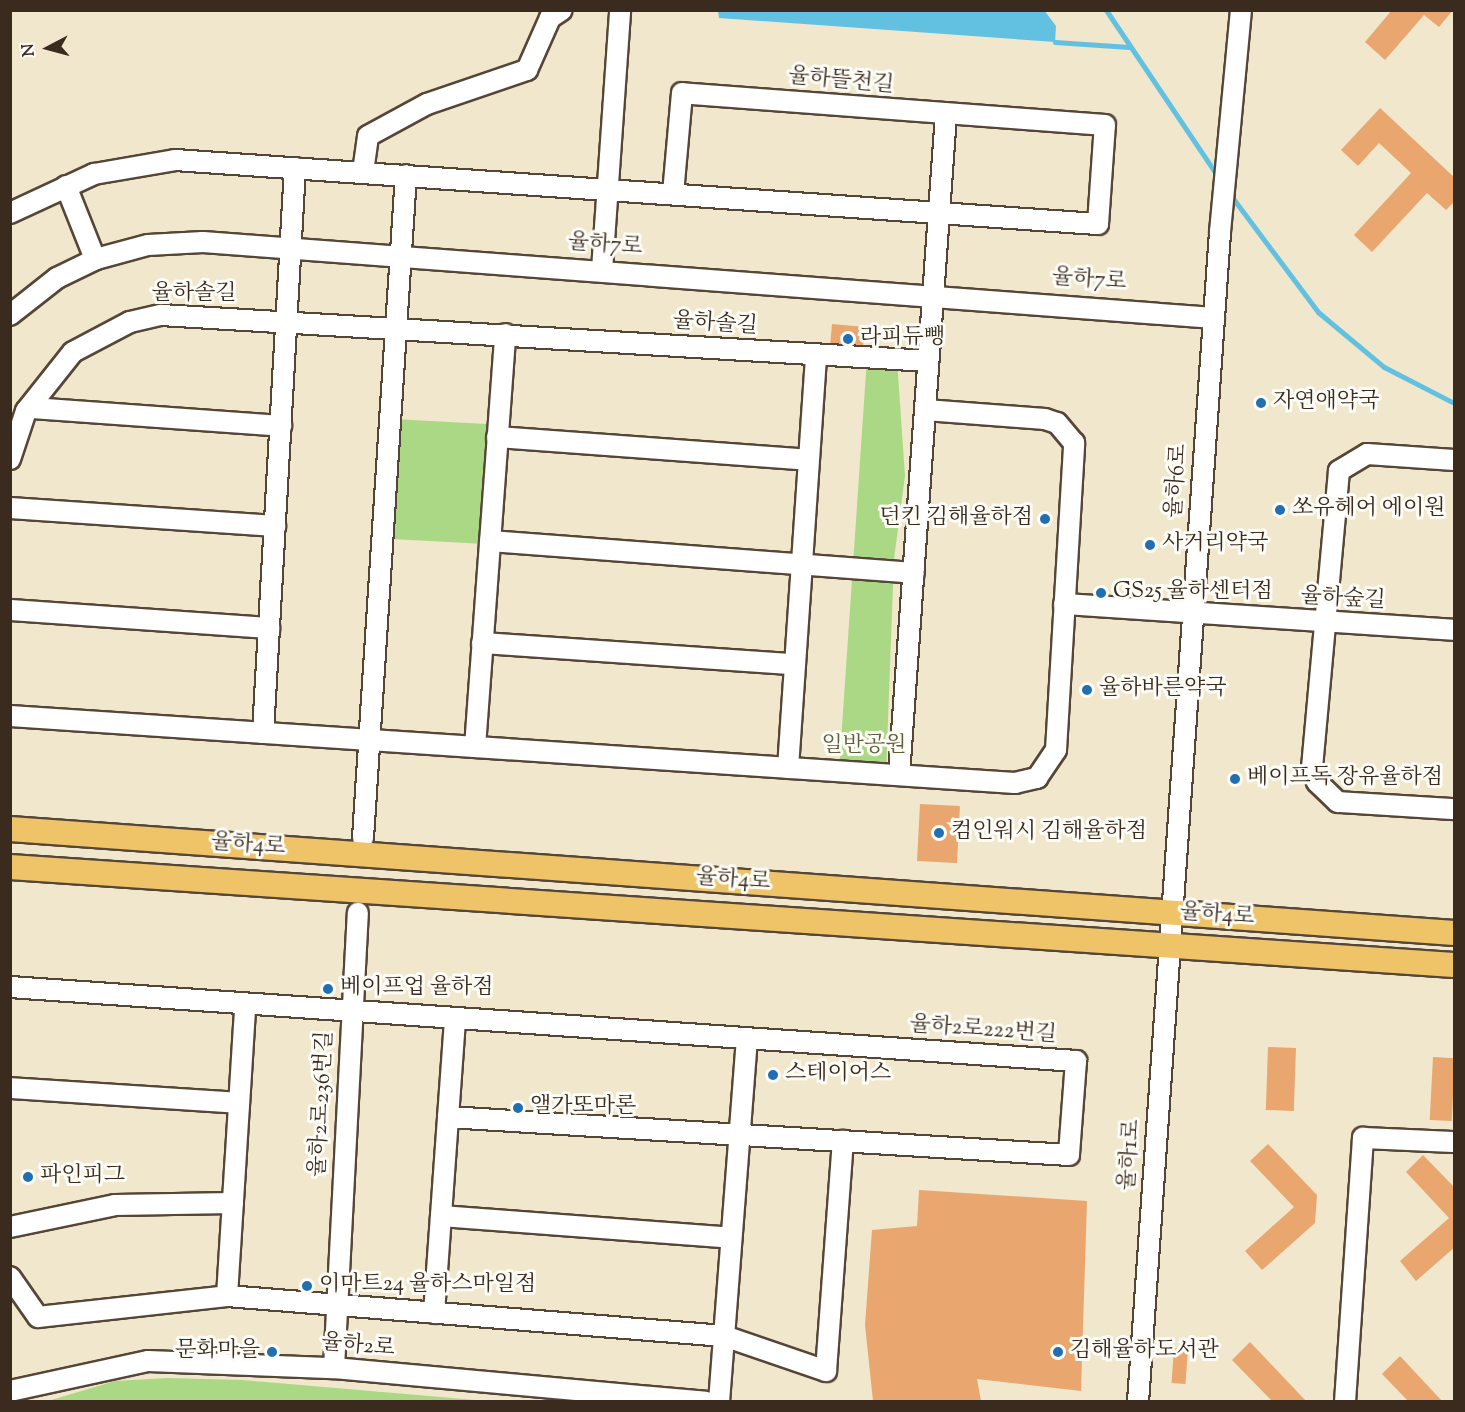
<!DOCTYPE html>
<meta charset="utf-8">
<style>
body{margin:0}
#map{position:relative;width:1465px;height:1412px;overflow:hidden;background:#f0e7cc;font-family:"Sorts Mill Goudy","Noto Serif KR",serif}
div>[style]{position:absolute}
.green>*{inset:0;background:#abd885;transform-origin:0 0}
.water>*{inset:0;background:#62c1e1}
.stream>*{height:5px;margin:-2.5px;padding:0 2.5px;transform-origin:2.5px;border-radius:2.5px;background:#62c1e1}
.building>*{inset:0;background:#e9a66f;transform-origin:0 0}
.roads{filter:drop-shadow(2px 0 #564638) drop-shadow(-2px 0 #564638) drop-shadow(0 2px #564638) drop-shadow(0 -2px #564638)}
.minor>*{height:20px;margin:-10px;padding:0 10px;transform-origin:10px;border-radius:10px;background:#fff}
.major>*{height:24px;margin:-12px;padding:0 12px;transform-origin:12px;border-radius:12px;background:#efc469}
.dots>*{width:16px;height:16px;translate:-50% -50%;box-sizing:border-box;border:3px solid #fdfcf7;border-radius:50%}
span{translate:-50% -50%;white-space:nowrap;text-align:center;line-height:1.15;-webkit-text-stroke:6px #fdfcf7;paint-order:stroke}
.street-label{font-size:22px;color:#3b2a1e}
.poi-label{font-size:22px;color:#3b2a1e}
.left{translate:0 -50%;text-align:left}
.right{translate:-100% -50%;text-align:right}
.park-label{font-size:22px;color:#5d5e3d}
.frame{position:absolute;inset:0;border:12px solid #3b2a1e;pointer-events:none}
.north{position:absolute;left:18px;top:18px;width:60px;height:60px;-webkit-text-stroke:4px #fdfcf7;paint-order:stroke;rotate:264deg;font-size:16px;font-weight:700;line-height:24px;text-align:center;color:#3b2a1e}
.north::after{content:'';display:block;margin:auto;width:21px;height:27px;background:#3b2a1e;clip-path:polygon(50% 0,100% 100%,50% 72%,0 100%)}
</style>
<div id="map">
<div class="green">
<div style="clip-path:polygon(867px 358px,897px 360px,905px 476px,894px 559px,886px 774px,839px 771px)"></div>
<div style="left:393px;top:419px;width:103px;height:120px;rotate:3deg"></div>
<div style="clip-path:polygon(167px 1378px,242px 1380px,487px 1401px,48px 1401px,115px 1381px)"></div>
</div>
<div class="water">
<div style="clip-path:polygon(1044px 10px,1056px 26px,1055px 42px,719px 18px,718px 11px)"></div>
</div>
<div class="stream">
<div style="left:1106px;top:10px;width:202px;rotate:56.1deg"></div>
<div style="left:1055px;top:42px;width:74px;rotate:3.9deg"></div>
<div style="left:1229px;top:193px;width:149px;rotate:53.2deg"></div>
<div style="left:1318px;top:312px;width:86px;rotate:39.8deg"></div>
<div style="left:1384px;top:367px;width:79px;rotate:27.2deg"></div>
</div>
<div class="building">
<div style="clip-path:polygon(1392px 10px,1453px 10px,1439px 27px,1424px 15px,1385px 60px,1365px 42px)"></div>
<div style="clip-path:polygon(1380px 108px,1455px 178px,1455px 201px,1446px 210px,1427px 193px,1372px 252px,1354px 235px,1411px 173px,1379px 143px,1358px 166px,1341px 150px)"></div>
<div style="left:832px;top:324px;width:33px;height:19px;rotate:5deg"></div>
<div style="left:920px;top:804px;width:40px;height:57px;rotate:3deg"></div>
<div style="left:1268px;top:1047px;width:28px;height:63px;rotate:2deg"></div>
<div style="left:1433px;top:1057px;width:22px;height:63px;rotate:3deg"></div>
<div style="clip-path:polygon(1268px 1144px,1317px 1195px,1315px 1223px,1262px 1270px,1245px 1251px,1294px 1207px,1250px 1161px)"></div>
<div style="clip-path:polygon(1423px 1155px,1455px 1188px,1455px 1247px,1416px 1281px,1400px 1261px,1449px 1218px,1406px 1172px)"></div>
<div style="clip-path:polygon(919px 1190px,1087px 1201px,1081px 1391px,977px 1379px,981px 1401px,873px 1401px,865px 1325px,872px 1230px,917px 1226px)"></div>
<div style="clip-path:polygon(1250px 1342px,1306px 1401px,1272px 1401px,1232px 1360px)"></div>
<div style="left:1174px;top:1348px;width:14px;height:35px;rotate:4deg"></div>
<div style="clip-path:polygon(1400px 1356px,1442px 1401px,1408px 1401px,1382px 1374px)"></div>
</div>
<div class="roads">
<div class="minor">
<div style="left:363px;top:172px;width:36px;rotate:-82deg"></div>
<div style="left:368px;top:136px;width:67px;rotate:-28.5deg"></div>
<div style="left:427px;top:104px;width:106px;rotate:-18.8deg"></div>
<div style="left:527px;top:70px;width:57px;rotate:-66.1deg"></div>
<div style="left:550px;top:18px;width:14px;rotate:-34deg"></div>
<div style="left:66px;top:186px;width:79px;rotate:68.3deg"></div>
<div style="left:10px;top:213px;width:93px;rotate:-24.9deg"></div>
<div style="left:94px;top:174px;width:82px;rotate:-9.8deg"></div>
<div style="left:175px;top:160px;width:925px;rotate:3.97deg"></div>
<div style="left:1098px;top:224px;width:99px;rotate:-86deg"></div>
<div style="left:1105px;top:125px;width:424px;rotate:-175.7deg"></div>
<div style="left:682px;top:93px;width:101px;rotate:95.1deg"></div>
<div style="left:602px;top:270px;width:261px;rotate:-86deg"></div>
<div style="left:10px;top:315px;width:60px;rotate:-38.2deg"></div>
<div style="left:57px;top:278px;width:43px;rotate:-26deg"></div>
<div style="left:96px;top:259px;width:54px;rotate:-15.1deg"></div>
<div style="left:148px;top:245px;width:55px;rotate:-3.1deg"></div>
<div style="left:203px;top:242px;width:1014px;rotate:4.3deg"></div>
<div style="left:32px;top:408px;width:250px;rotate:4.1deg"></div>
<div style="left:497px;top:437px;width:312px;rotate:4.2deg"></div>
<div style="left:10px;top:459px;width:51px;rotate:-71.6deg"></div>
<div style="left:26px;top:411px;width:75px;rotate:-51.5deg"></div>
<div style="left:73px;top:352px;width:64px;rotate:-27.8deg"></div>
<div style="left:130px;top:322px;width:32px;rotate:-13deg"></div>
<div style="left:161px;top:315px;width:768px;rotate:3.43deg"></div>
<div style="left:1454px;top:460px;width:87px;rotate:-176.1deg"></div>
<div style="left:1367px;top:454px;width:33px;rotate:149deg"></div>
<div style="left:1339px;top:471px;width:298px;rotate:95.2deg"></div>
<div style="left:1312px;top:768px;width:15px;rotate:70deg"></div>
<div style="left:1317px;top:782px;width:29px;rotate:44deg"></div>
<div style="left:1338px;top:802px;width:116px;rotate:3.5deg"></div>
<div style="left:10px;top:508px;width:266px;rotate:3.9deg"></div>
<div style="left:490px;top:541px;width:425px;rotate:4.3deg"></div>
<div style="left:1064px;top:604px;width:391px;rotate:3.8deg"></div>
<div style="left:10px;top:610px;width:260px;rotate:4deg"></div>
<div style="left:482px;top:643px;width:313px;rotate:3.9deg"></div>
<div style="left:10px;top:716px;width:1007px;rotate:3.81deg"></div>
<div style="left:1015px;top:783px;width:23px;rotate:-13deg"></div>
<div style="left:1037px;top:778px;width:34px;rotate:-56deg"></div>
<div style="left:1056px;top:750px;width:308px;rotate:-86.6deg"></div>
<div style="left:1074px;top:443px;width:26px;rotate:-130deg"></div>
<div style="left:1057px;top:423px;width:13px;rotate:-162deg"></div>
<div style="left:1045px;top:419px;width:120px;rotate:-175.7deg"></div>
<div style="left:263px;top:733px;width:566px;rotate:-86.76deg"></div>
<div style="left:475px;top:747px;width:414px;rotate:-85.8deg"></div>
<div style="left:788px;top:768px;width:413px;rotate:-86.1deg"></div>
<div style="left:899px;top:775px;width:663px;rotate:-85.93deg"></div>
<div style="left:363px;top:838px;width:664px;rotate:-86.29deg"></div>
<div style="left:10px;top:987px;width:1069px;rotate:3.97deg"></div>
<div style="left:1076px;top:1061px;width:94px;rotate:94.3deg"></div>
<div style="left:1069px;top:1155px;width:622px;rotate:-176.5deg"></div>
<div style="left:10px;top:1088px;width:229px;rotate:3.7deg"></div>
<div style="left:441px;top:1216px;width:291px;rotate:4.3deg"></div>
<div style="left:10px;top:1227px;width:107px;rotate:-11.8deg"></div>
<div style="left:115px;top:1205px;width:118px;rotate:-1deg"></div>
<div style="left:10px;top:1277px;width:49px;rotate:55deg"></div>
<div style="left:38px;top:1317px;width:190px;rotate:-6.3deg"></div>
<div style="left:227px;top:1296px;width:499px;rotate:4.6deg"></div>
<div style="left:724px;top:1336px;width:108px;rotate:18.9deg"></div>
<div style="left:826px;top:1371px;width:231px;rotate:-85.8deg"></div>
<div style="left:227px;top:1296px;width:291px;rotate:-86.4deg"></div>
<div style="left:434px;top:1313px;width:295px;rotate:-85.9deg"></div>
<div style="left:334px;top:1368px;width:456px;rotate:-87deg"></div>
<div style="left:10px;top:1391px;width:141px;rotate:-12.3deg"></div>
<div style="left:148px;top:1361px;width:186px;rotate:2.2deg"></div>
<div style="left:334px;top:1368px;width:373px;rotate:5.2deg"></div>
<div style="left:719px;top:1402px;width:364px;rotate:-85.6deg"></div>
<div style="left:1138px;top:1402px;width:1173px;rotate:-85.99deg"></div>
<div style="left:1220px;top:232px;width:223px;rotate:-84.6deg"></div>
<div style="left:1345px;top:1402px;width:265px;rotate:-86.1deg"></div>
<div style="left:1363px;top:1138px;width:91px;rotate:2.5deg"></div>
</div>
<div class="major">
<div style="left:10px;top:829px;width:1448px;rotate:4.12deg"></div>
<div style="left:10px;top:867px;width:1447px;rotate:3.88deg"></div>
</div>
</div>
<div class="dots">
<div style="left:848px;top:339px;background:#1f6fb2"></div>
<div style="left:1261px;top:403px;background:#1f6fb2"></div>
<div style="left:1280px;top:510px;background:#1f6fb2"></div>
<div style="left:1045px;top:519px;background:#1f6fb2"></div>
<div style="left:1150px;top:545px;background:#1f6fb2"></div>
<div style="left:1101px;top:593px;background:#1f6fb2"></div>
<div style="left:1087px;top:690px;background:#1f6fb2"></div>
<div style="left:1235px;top:779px;background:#1f6fb2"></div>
<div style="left:939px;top:833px;background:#1f6fb2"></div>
<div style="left:328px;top:989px;background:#1f6fb2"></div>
<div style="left:773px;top:1075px;background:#1f6fb2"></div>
<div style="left:518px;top:1108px;background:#1f6fb2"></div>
<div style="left:28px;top:1177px;background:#1f6fb2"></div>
<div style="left:307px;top:1286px;background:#1f6fb2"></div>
<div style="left:272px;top:1352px;background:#1f6fb2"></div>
<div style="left:1058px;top:1352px;background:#1f6fb2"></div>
</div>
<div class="street-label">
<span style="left:841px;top:82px;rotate:5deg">율하뜰천길</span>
<span style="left:605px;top:246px;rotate:4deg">율하7로</span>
<span style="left:1089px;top:281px;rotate:4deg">율하7로</span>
<span style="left:194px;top:295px">율하솔길</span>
<span style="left:715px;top:325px;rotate:4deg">율하솔길</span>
<span style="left:1178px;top:481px;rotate:-86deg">율하6로</span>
<span style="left:1343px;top:600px;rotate:3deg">율하숲길</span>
<span style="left:248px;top:846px;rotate:4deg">율하4로</span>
<span style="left:733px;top:881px;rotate:4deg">율하4로</span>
<span style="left:1217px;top:916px;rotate:4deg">율하4로</span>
<span style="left:983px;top:1031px;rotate:4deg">율하2로222번길</span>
<span style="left:323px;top:1104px;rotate:-87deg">율하2로236번길</span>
<span style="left:1131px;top:1155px;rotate:-86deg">율하1로</span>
<span style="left:358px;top:1347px;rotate:5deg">율하2로</span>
</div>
<div class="poi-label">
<span class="left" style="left:860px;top:339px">라피듀뺑</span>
<span class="left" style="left:1273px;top:403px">자연애약국</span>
<span class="left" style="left:1292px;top:510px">쏘유헤어 에이원</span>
<span class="right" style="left:1033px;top:519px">던킨 김해율하점</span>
<span class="left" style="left:1162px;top:545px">사거리약국</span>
<span class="left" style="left:1113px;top:593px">GS25 율하센터점</span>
<span class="left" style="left:1099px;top:690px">율하바른약국</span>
<span class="left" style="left:1247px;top:779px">베이프독 장유율하점</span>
<span class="left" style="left:951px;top:833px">컴인워시 김해율하점</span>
<span class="left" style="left:340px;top:989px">베이프업 율하점</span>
<span class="left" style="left:785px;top:1075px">스테이어스</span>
<span class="left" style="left:530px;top:1108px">앨가또마론</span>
<span class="left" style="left:40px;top:1177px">파인피그</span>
<span class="left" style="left:319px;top:1286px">이마트24 율하스마일점</span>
<span class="right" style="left:260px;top:1352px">문화마을</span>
<span class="left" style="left:1070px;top:1352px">김해율하도서관</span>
</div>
<div class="park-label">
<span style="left:864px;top:747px">일반공원</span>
</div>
<div class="frame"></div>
<div class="north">N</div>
</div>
